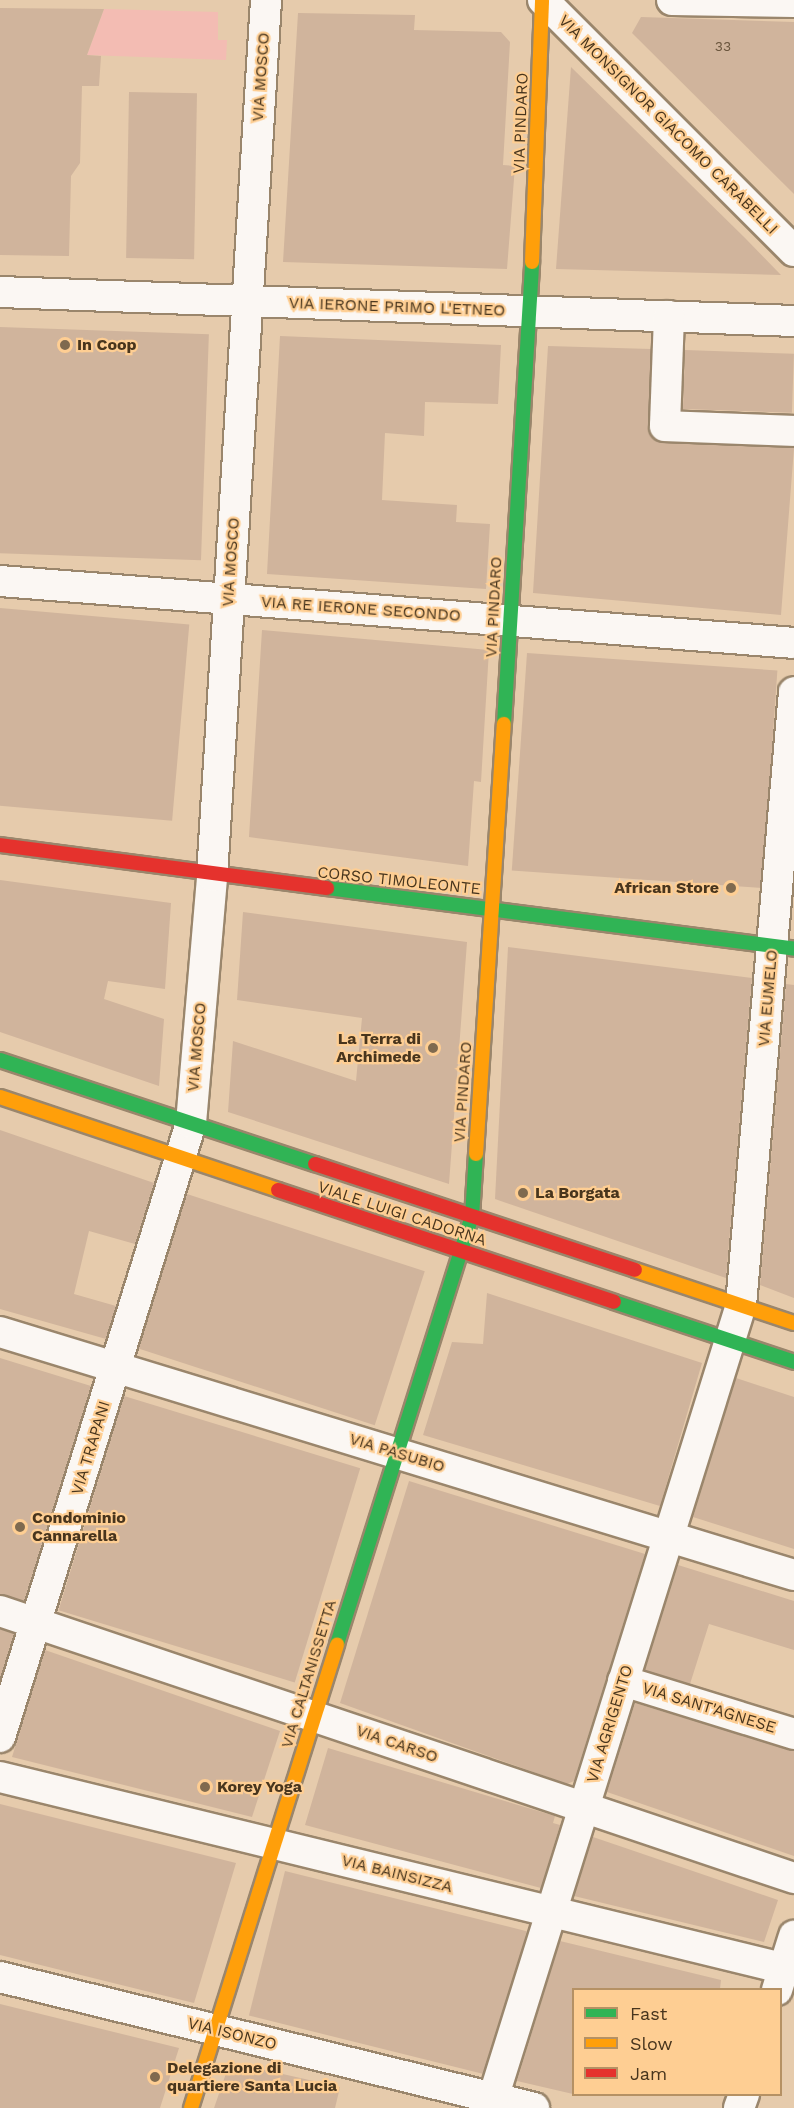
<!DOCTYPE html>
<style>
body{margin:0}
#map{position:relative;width:794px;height:2108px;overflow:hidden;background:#e6cbac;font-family:"Work Sans",sans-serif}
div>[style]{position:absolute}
.green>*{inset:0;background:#f3bcb3}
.building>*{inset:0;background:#d0b49c;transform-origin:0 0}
.roads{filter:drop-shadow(2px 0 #9a866c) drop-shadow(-2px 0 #9a866c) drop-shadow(0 2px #9a866c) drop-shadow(0 -2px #9a866c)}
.street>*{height:30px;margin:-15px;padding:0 15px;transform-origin:15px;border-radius:15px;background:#fbf7f3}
.fast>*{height:14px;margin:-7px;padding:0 7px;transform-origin:7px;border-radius:7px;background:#30b455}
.slow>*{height:14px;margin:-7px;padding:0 7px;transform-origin:7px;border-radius:7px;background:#ff9f0a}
.jam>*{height:14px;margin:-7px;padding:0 7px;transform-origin:7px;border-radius:7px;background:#e5322d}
.dots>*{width:16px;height:16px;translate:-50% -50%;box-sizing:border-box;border:3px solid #fece93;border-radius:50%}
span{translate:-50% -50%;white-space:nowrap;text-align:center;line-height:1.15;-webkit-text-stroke:4.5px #fece93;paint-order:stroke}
.number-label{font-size:14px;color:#6b563e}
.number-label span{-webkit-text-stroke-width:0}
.street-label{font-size:16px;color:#48351d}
.poi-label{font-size:16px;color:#48351d;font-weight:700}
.left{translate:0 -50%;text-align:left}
.right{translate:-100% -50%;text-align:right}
.legend{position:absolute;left:572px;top:1988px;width:210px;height:108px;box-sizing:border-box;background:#fece93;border:2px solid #b59164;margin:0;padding:8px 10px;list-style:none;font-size:18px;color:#48351d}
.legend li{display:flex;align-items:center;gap:12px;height:30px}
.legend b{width:30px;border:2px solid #b59164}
</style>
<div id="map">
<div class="green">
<div style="clip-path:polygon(104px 9px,218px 12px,218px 40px,227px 40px,226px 60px,87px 55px)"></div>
</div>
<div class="building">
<div style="clip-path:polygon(0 8px,104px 9px,87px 55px,101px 56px,99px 86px,82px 86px,80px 163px,71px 176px,69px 256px,0 255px)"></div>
<div style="clip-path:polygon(298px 13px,415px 15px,414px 30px,501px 32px,510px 42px,503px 165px,515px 166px,507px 269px,283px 262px)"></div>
<div style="clip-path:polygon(641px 17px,794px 22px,794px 194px,632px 33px)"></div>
<div style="clip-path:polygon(571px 67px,745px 238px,781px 275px,556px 269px)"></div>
<div style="left:129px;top:92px;width:68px;height:166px;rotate:1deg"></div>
<div style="left:0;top:327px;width:209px;height:226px;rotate:2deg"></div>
<div style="clip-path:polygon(280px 336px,501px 345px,498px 404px,425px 402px,424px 436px,385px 433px,382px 500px,457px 505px,456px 522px,490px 524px,486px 589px,267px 574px)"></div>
<div style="clip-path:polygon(548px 346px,651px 349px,648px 425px,656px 441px,794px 448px,781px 615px,533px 593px)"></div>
<div style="left:685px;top:350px;width:109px;height:59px;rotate:2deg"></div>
<div style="left:0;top:608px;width:190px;height:197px;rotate:5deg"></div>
<div style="clip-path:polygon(262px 630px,489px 650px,481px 782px,474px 781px,468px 866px,249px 837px)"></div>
<div style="left:527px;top:653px;width:251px;height:218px;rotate:4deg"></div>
<div style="clip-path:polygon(0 880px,171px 903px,165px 989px,108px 981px,104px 999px,164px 1019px,159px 1086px,0 1032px)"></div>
<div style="clip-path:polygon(243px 912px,467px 942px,449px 1184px,228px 1112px,233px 1041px,356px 1081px,362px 1018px,237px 1000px)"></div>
<div style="clip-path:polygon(508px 947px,752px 978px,726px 1278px,495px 1199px)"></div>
<div style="clip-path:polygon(786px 984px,794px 985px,794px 1298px,760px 1285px)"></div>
<div style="clip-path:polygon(0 1130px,154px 1183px,135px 1244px,89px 1231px,74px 1294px,116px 1306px,106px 1339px,0 1309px)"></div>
<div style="left:187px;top:1194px;width:250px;height:162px;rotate:18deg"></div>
<div style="clip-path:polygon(487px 1293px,702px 1363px,660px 1506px,423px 1435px,452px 1342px,483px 1344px)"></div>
<div style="clip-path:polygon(0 1358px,91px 1386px,24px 1601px,0 1594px)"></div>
<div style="clip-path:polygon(736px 1378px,794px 1397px,794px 1549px,693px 1517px)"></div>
<div style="left:124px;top:1396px;width:247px;height:224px;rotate:17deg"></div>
<div style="clip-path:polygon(409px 1481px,645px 1554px,574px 1781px,567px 1784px,340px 1703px)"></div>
<div style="clip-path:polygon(678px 1565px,794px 1601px,794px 1650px,709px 1624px,690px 1684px,645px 1670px)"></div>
<div style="clip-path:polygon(0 1629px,14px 1634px,0 1679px)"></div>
<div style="clip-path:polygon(45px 1650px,280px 1731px,252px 1817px,12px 1757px)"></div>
<div style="clip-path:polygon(635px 1703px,794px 1751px,794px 1856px,607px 1792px)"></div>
<div style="clip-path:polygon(328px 1748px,555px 1816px,553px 1823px,560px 1825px,541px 1888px,305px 1825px)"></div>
<div style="clip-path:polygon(0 1804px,236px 1863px,194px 2003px,0 1955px)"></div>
<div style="clip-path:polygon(593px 1837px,778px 1900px,764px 1942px,574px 1896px)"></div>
<div style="left:285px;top:1871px;width:249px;height:149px;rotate:14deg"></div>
<div style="clip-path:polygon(560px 1941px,721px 1980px,720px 1989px,573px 1989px,573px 2094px,517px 2081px)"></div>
<div style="clip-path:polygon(0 2004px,179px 2048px,160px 2108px,0 2108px)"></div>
<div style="clip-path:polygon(230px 2062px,340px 2087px,335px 2108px,214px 2108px)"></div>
</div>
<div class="roads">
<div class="street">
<div style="left:543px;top:0;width:355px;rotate:45deg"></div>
<div style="left:672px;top:0;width:122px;rotate:0.9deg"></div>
<div style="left:0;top:292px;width:795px;rotate:2.09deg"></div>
<div style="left:669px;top:316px;width:110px;rotate:92.1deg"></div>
<div style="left:665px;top:426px;width:129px;rotate:2.2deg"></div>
<div style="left:0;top:581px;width:796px;rotate:4.46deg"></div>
<div style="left:0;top:1332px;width:830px;rotate:17.02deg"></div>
<div style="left:0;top:1611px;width:838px;rotate:18.59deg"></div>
<div style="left:623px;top:1681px;width:179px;rotate:17.2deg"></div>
<div style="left:0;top:1737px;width:643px;rotate:-72.72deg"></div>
<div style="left:191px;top:1123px;width:248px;rotate:-85.1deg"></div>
<div style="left:212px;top:876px;width:878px;rotate:-86.47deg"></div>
<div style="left:0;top:1777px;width:817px;rotate:13.73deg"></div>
<div style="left:0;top:1977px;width:550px;rotate:13.78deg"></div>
<div style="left:777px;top:1990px;width:57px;rotate:-72.5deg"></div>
<div style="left:490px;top:2108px;width:841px;rotate:-72.64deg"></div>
<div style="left:741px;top:1305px;width:615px;rotate:-85.06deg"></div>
<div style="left:739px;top:2108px;width:15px;rotate:-70deg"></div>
</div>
<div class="fast">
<div style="left:504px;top:724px;width:463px;rotate:-86.5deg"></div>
<div style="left:327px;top:888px;width:471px;rotate:7.4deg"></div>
<div style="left:0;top:1060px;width:332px;rotate:18.3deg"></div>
<div style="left:614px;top:1302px;width:190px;rotate:18.4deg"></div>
<div style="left:337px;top:1644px;width:448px;rotate:-72.5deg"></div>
<div style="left:472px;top:1217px;width:63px;rotate:-86.4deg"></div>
</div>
<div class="slow">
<div style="left:532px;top:262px;width:262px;rotate:-87.8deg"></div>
<div style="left:0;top:1097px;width:293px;rotate:18.5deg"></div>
<div style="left:476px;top:1154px;width:431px;rotate:-86.3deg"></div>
<div style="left:635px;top:1270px;width:168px;rotate:18.4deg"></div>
<div style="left:191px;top:2108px;width:486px;rotate:-72.5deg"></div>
</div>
<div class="jam">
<div style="left:0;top:845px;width:330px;rotate:7.5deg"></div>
<div style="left:315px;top:1164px;width:337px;rotate:18.3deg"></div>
<div style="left:278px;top:1190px;width:354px;rotate:18.4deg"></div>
</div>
</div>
<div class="dots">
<div style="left:65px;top:345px;background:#7f6a4f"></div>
<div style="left:731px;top:888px;background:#7f6a4f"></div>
<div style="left:433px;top:1048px;background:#7f6a4f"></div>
<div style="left:523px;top:1193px;background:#7f6a4f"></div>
<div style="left:20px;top:1527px;background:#7f6a4f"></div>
<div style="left:205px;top:1787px;background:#7f6a4f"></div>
<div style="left:155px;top:2077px;background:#7f6a4f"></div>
</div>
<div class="number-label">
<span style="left:723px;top:46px">33</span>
</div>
<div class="street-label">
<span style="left:261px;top:77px;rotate:-86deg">VIA MOSCO</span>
<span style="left:521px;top:123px;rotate:-88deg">VIA PINDARO</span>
<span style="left:668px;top:125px;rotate:45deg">VIA MONSIGNOR GIACOMO CARABELLI</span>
<span style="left:397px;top:307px;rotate:2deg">VIA IERONE PRIMO L'ETNEO</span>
<span style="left:231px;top:562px;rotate:-86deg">VIA MOSCO</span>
<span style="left:494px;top:607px;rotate:-87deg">VIA PINDARO</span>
<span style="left:361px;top:609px;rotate:4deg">VIA RE IERONE SECONDO</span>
<span style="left:399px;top:881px;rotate:6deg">CORSO TIMOLEONTE</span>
<span style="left:768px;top:998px;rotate:-85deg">VIA EUMELO</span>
<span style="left:197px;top:1047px;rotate:-85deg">VIA MOSCO</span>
<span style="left:463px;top:1092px;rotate:-86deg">VIA PINDARO</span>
<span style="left:402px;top:1214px;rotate:18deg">VIALE LUIGI CADORNA</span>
<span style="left:91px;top:1448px;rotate:-73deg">VIA TRAPANI</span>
<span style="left:397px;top:1453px;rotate:17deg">VIA PASUBIO</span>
<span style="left:309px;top:1674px;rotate:-73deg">VIA CALTANISSETTA</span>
<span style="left:709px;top:1708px;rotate:17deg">VIA SANT'AGNESE</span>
<span style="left:610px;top:1724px;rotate:-73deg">VIA AGRIGENTO</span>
<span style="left:397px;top:1744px;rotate:19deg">VIA CARSO</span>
<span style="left:397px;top:1874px;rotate:14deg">VIA BAINSIZZA</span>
<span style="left:232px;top:2034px;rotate:14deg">VIA ISONZO</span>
</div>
<div class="poi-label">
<span class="left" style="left:77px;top:345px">In Coop</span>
<span class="right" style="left:719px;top:888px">African Store</span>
<span class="right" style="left:421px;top:1048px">La Terra di<br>Archimede</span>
<span class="left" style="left:535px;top:1193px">La Borgata</span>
<span class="left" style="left:32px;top:1527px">Condominio<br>Cannarella</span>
<span class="left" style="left:217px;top:1787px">Korey Yoga</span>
<span class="left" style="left:167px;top:2077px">Delegazione di<br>quartiere Santa Lucia</span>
</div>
<ul class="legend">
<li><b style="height:8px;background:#30b455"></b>Fast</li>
<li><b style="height:8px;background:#ff9f0a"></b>Slow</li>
<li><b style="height:8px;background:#e5322d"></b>Jam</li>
</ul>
</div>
